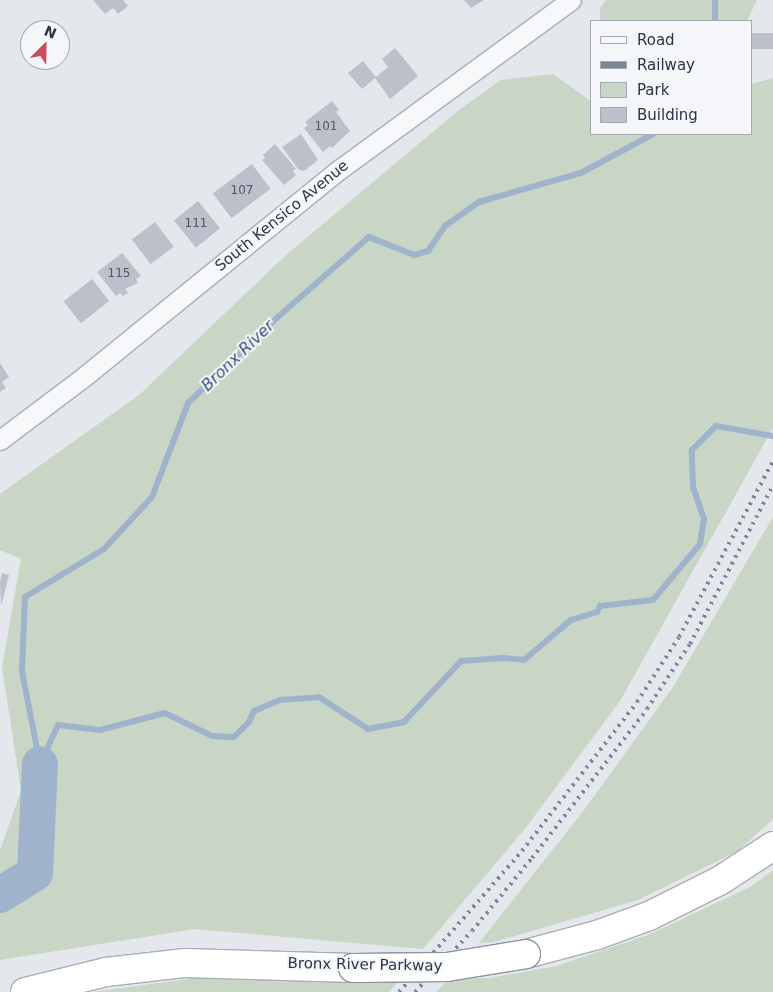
<!DOCTYPE html>
<style>
body{margin:0}
#map{position:relative;width:773px;height:992px;overflow:hidden;background:#e4e7ec;font-family:"DejaVu Sans",sans-serif}
div>[style]{position:absolute}
.green>*{inset:0;background:#c9d6c5}
.stream>*{height:6px;margin:-3px;padding:0 3px;transform-origin:3px;border-radius:3px;background:#9fb4cc}
.river>*{height:36px;margin:-18px;padding:0 18px;transform-origin:18px;border-radius:18px;background:#9fb4cc}
.building>*{inset:0;background:#bbc0ca;transform-origin:0 0}
.roads{filter:drop-shadow(1px 0 #a9aeb7) drop-shadow(-1px 0 #a9aeb7) drop-shadow(0 1px #a9aeb7) drop-shadow(0 -1px #a9aeb7)}
.minor>*{height:19px;margin:-9.5px;padding:0 9.5px;transform-origin:9.5px;border-radius:9.5px;background:#f7f8fa}
.trunk>*{height:28px;margin:-14px;padding:0 14px;transform-origin:14px;border-radius:14px;background:#fff}
.rail>*{height:4px;margin-top:-2px;transform-origin:0;background:repeating-linear-gradient(90deg,#7d8696 0 2.5px,transparent 0 7.5px)}
.bridges{filter:drop-shadow(1px 0 #8b94a3) drop-shadow(-1px 0 #8b94a3) drop-shadow(0 1px #8b94a3) drop-shadow(0 -1px #8b94a3)}
.trunk-bridge>*{height:28px;margin:-14px;padding:0 14px;transform-origin:14px;border-radius:14px;background:#fff}
span{translate:-50% -50%;white-space:nowrap;text-align:center;line-height:1.15;-webkit-text-stroke:4px #f4f6f9;paint-order:stroke}
.number-label{font-size:12px;color:#4f5766}
.number-label span{-webkit-text-stroke-width:0}
.street-label{font-size:15px;color:#2b3445}
.water-label{font-size:16px;color:#34527a;font-style:italic}
.legend{position:absolute;left:590px;top:20px;width:162px;height:115px;box-sizing:border-box;background:#f4f6f9;border:1px solid #a4a8b1;margin:0;padding:6px 9px;list-style:none;font-size:15px;color:#2b3445}
.legend li{display:flex;align-items:center;gap:10px;height:25px}
.legend b{width:25px;border:1px solid #a4a8b1}
.north{position:absolute;left:20px;top:20px;width:50px;height:50px;box-sizing:border-box;background:#f4f6f9;border:1px solid #a4a8b1;border-radius:50%;rotate:23deg;font-size:14px;font-weight:700;line-height:20px;text-align:center;color:#2b3445}
.north::after{content:'';display:block;margin:auto;width:18px;height:22px;background:#d1495b;clip-path:polygon(50% 0,100% 100%,50% 72%,0 100%)}
</style>
<div id="map">
<div class="green">
<div style="clip-path:polygon(606px 0,757px 0,747px 21px,600px 21px,600px 8px)"></div>
<div style="clip-path:polygon(553px 74px,592px 102px,592px 134px,752px 134px,752px 84px,773px 78px,773px 428px,620px 701px,524px 830px,423px 949px,195px 929px,0 960px,0 850px,21px 791px,2px 667px,21px 559px,0 550px,0 494px,139px 395px,286px 255px,459px 110px,501px 80px)"></div>
<div style="clip-path:polygon(773px 517px,773px 819px,738px 851px,638px 900px,494px 942px,479px 943px,584px 810px,673px 687px)"></div>
<div style="clip-path:polygon(773px 870px,773px 992px,436px 992px,449px 979px,490px 978px,556px 966px,648px 935px,750px 887px)"></div>
<div style="clip-path:polygon(195px 978px,335px 982px,399px 981px,389px 992px,92px 992px)"></div>
</div>
<div class="stream">
<div style="left:715px;top:21px;width:21px;rotate:-90deg"></div>
<div style="left:40px;top:764px;width:95px;rotate:-101deg"></div>
<div style="left:22px;top:671px;width:74px;rotate:-87.7deg"></div>
<div style="left:25px;top:597px;width:92px;rotate:-31.3deg"></div>
<div style="left:104px;top:549px;width:71px;rotate:-47.3deg"></div>
<div style="left:152px;top:497px;width:101px;rotate:-69deg"></div>
<div style="left:188px;top:403px;width:126px;rotate:-43.7deg"></div>
<div style="left:279px;top:316px;width:120px;rotate:-41.3deg"></div>
<div style="left:369px;top:237px;width:48px;rotate:21.8deg"></div>
<div style="left:414px;top:255px;width:15px;rotate:-16deg"></div>
<div style="left:428px;top:251px;width:30px;rotate:-56deg"></div>
<div style="left:445px;top:226px;width:42px;rotate:-35.2deg"></div>
<div style="left:479px;top:202px;width:106px;rotate:-15.9deg"></div>
<div style="left:581px;top:173px;width:82px;rotate:-28.4deg"></div>
<div style="left:40px;top:764px;width:43px;rotate:-65.2deg"></div>
<div style="left:58px;top:725px;width:42px;rotate:6.8deg"></div>
<div style="left:100px;top:730px;width:67px;rotate:-14.7deg"></div>
<div style="left:165px;top:713px;width:52px;rotate:26.1deg"></div>
<div style="left:212px;top:736px;width:22px;rotate:3deg"></div>
<div style="left:234px;top:737px;width:21px;rotate:-45deg"></div>
<div style="left:249px;top:722px;width:12px;rotate:-66deg"></div>
<div style="left:254px;top:711px;width:28px;rotate:-23deg"></div>
<div style="left:280px;top:700px;width:39px;rotate:-4deg"></div>
<div style="left:319px;top:697px;width:59px;rotate:33.1deg"></div>
<div style="left:368px;top:729px;width:37px;rotate:-11deg"></div>
<div style="left:404px;top:722px;width:83px;rotate:-46.9deg"></div>
<div style="left:461px;top:661px;width:42px;rotate:-4.1deg"></div>
<div style="left:503px;top:658px;width:21px;rotate:5deg"></div>
<div style="left:524px;top:660px;width:62px;rotate:-40.4deg"></div>
<div style="left:571px;top:620px;width:27px;rotate:-17deg"></div>
<div style="left:597px;top:612px;width:7px;rotate:-63deg"></div>
<div style="left:600px;top:606px;width:53px;rotate:-6.5deg"></div>
<div style="left:653px;top:600px;width:73px;rotate:-50deg"></div>
<div style="left:700px;top:544px;width:25px;rotate:-81deg"></div>
<div style="left:704px;top:519px;width:34px;rotate:-109deg"></div>
<div style="left:693px;top:487px;width:37px;rotate:-92deg"></div>
<div style="left:692px;top:450px;width:34px;rotate:-45deg"></div>
<div style="left:716px;top:426px;width:58px;rotate:10deg"></div>
</div>
<div class="river">
<div style="left:0;top:895px;width:41px;rotate:-32.2deg"></div>
<div style="left:35px;top:873px;width:109px;rotate:-87.4deg"></div>
</div>
<div class="building">
<div style="clip-path:polygon(93px 0,123px 0,128px 6px,118px 14px,113px 8px,105px 14px)"></div>
<div style="clip-path:polygon(464px 0,484px 0,471px 8px)"></div>
<div style="left:752px;top:33px;width:21px;height:16px"></div>
<div style="clip-path:polygon(395px 48px,418px 76px,390px 99px,375px 78px,362px 89px,348px 73px,363px 61px,376px 77px,388px 67px,382px 59px)"></div>
<div style="clip-path:polygon(332px 101px,339px 110px,336px 112px,350px 131px,332px 148px,330px 146px,323px 152px,304px 128px,308px 125px,305px 122px)"></div>
<div style="clip-path:polygon(301px 134px,318px 160px,304px 171px,299px 170px,282px 147px)"></div>
<div style="clip-path:polygon(275px 144px,296px 169px,293px 171px,296px 175px,284px 185px,262px 160px,265px 158px,263px 155px)"></div>
<div style="left:252px;top:164px;width:31px;height:49px;rotate:53deg"></div>
<div style="left:198px;top:201px;width:35px;height:31px;rotate:51deg"></div>
<div style="left:155px;top:222px;width:31px;height:29px;rotate:53deg"></div>
<div style="clip-path:polygon(122px 253px,141px 276px,136px 279px,138px 283px,125px 289px,128px 293px,123px 296px,120px 293px,116px 296px,97px 272px)"></div>
<div style="left:92px;top:279px;width:28px;height:36px;rotate:52deg"></div>
<div style="clip-path:polygon(0 363px,9px 377px,2px 382px,6px 388px,0 392px)"></div>
<div style="clip-path:polygon(2px 573px,9px 575px,1px 606px,0 582px)"></div>
</div>
<div class="roads">
<div class="minor">
<div style="left:0;top:440px;width:106px;rotate:-37deg"></div>
<div style="left:85px;top:376px;width:328px;rotate:-39.1deg"></div>
<div style="left:340px;top:169px;width:286px;rotate:-36.2deg"></div>
</div>
<div class="trunk">
<div style="left:526px;top:954px;width:73px;rotate:-15deg"></div>
<div style="left:597px;top:935px;width:55px;rotate:-20.1deg"></div>
<div style="left:649px;top:916px;width:80px;rotate:-26.6deg"></div>
<div style="left:721px;top:880px;width:62px;rotate:-33.2deg"></div>
<div style="left:25px;top:992px;width:83px;rotate:-13.9deg"></div>
<div style="left:106px;top:972px;width:80px;rotate:-6.5deg"></div>
<div style="left:185px;top:963px;width:168px;rotate:1.7deg"></div>
</div>
</div>
<div class="rail">
<div style="left:399px;top:992px;width:187px;rotate:-48.9deg"></div>
<div style="left:522px;top:851px;width:188px;rotate:-52.3deg"></div>
<div style="left:637px;top:702px;width:77px;rotate:-57.1deg"></div>
<div style="left:679px;top:637px;width:200px;rotate:-61.9deg"></div>
<div style="left:415px;top:992px;width:83px;rotate:-46.9deg"></div>
<div style="left:472px;top:931px;width:94px;rotate:-50.6deg"></div>
<div style="left:532px;top:858px;width:188px;rotate:-52.3deg"></div>
<div style="left:647px;top:709px;width:78px;rotate:-56.5deg"></div>
<div style="left:690px;top:644px;width:179px;rotate:-62.4deg"></div>
</div>
<div class="bridges">
<div class="trunk-bridge">
<div style="left:353px;top:968px;width:94px;rotate:-0.6deg"></div>
<div style="left:447px;top:967px;width:80px;rotate:-9.3deg"></div>
</div>
</div>
<div class="number-label">
<span style="left:326px;top:127px">101</span>
<span style="left:242px;top:191px">107</span>
<span style="left:196px;top:224px">111</span>
<span style="left:119px;top:274px">115</span>
</div>
<div class="street-label">
<span style="left:282px;top:216px;rotate:-39deg">South Kensico Avenue</span>
<span style="left:365px;top:965px;rotate:1deg">Bronx River Parkway</span>
</div>
<div class="water-label">
<span style="left:238px;top:356px;rotate:-44deg">Bronx River</span>
</div>
<ul class="legend">
<li><b style="height:6px;background:#f7f8fa"></b>Road</li>
<li><b style="height:6px;background:#7d8696"></b>Railway</li>
<li><b style="height:14px;background:#c9d6c5"></b>Park</li>
<li><b style="height:14px;background:#bbc0ca"></b>Building</li>
</ul>
<div class="north">N</div>
</div>
